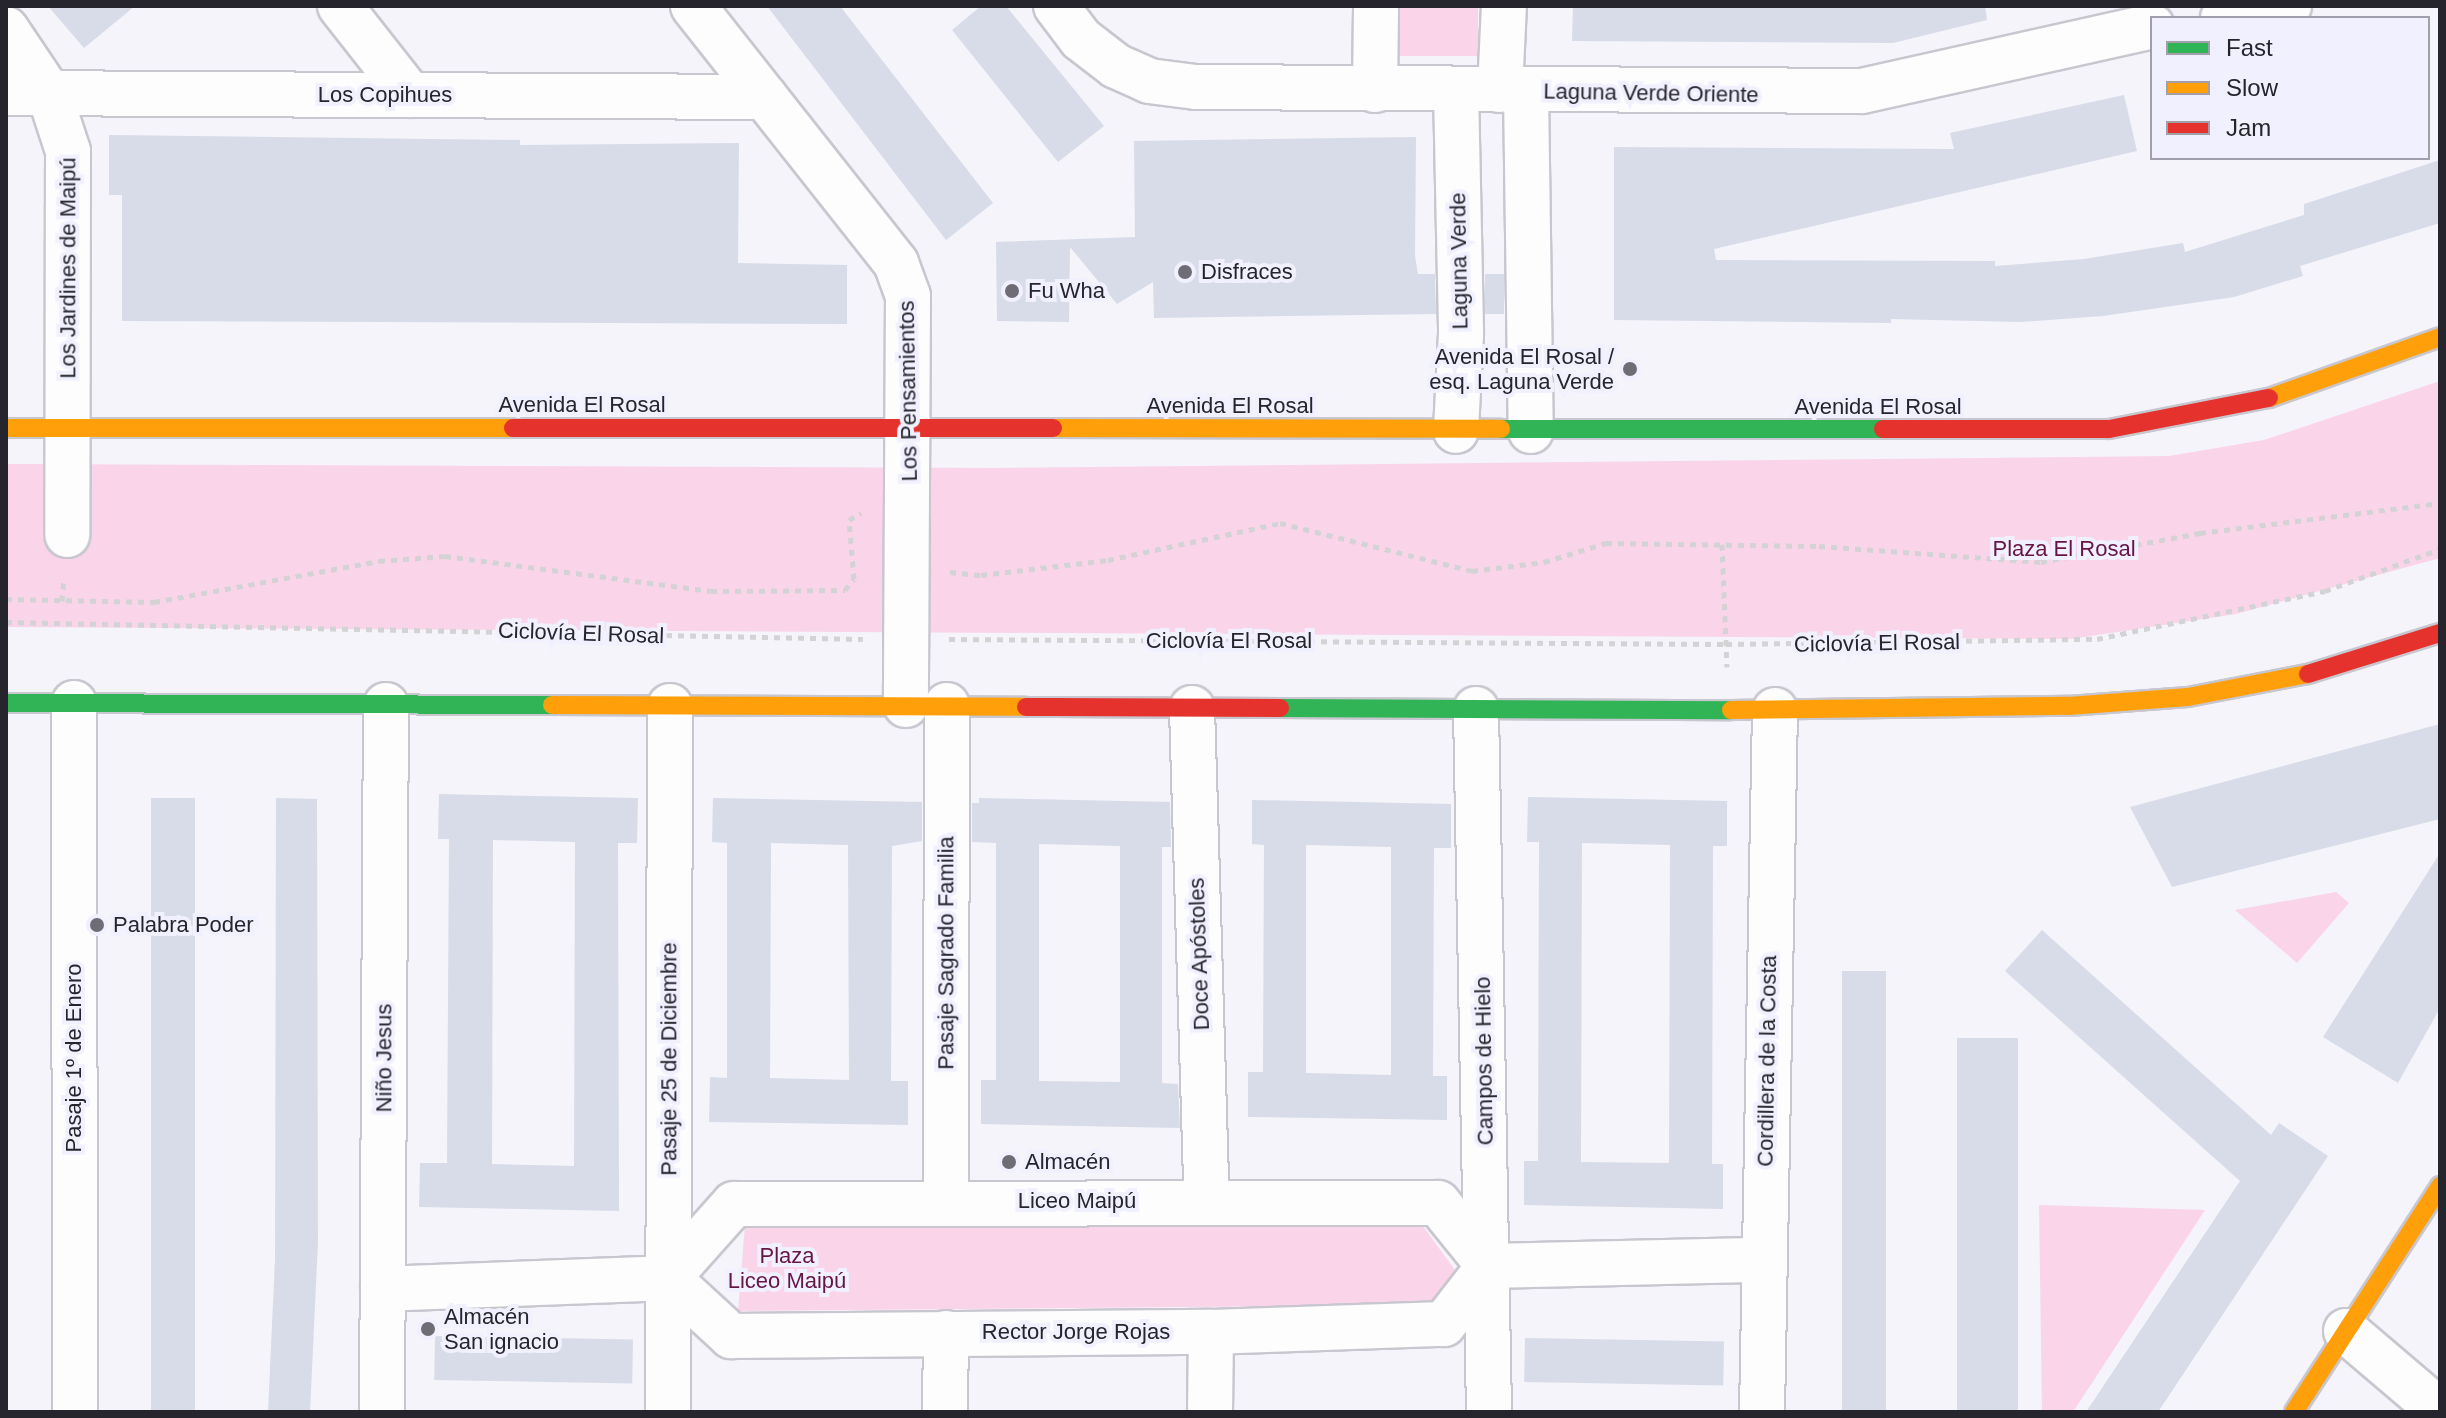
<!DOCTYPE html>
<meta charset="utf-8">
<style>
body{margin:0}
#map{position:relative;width:2446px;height:1418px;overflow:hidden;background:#f4f4fa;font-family:Helvetica,sans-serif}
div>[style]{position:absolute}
.green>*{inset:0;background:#fad4e9;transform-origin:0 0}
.building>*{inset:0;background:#d7dce8;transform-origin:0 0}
.path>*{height:5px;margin-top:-2.5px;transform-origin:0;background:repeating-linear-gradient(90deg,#d3d3d5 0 6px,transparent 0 12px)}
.roads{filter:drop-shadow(2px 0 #c8c7cf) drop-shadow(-2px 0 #c8c7cf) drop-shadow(0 2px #c8c7cf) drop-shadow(0 -2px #c8c7cf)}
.street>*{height:44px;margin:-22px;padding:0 22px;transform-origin:22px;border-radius:22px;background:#fdfdfe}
.fast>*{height:18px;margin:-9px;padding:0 9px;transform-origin:9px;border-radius:9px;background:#30b455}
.slow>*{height:18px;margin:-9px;padding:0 9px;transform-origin:9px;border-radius:9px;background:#ff9f0a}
.jam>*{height:18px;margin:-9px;padding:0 9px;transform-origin:9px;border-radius:9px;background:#e5322d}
.dots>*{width:22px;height:22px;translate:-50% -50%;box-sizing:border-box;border:4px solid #f1f0fe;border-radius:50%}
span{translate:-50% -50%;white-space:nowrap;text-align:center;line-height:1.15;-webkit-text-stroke:8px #f1f0fe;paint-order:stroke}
.street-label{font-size:22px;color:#26252e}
.poi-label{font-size:22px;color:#26252e}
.left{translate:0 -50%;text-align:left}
.right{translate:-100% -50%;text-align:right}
.park-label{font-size:22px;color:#661546}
.frame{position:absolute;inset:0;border:8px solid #26252e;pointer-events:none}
.legend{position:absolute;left:2150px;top:16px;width:280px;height:144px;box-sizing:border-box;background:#f1f0fe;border:2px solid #a09fab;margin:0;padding:10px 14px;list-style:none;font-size:24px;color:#26252e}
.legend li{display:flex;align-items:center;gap:16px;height:40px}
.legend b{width:40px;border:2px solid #a09fab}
</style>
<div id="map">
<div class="green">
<div style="left:1394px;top:6px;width:84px;height:50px"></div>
<div style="clip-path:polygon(2440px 381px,2440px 558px,2236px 614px,2071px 639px,6px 627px,6px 464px,994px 468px,2169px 456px,2264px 440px)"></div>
<div style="clip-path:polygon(2336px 892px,2349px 903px,2297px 963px,2235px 910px)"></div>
<div style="clip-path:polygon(2039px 1205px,2205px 1210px,2073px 1412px,2042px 1412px)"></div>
<div style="clip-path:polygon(1420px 1222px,1455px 1270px,1430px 1305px,738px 1311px,745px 1225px)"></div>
</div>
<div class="building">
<div style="clip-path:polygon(48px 6px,135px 6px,84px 48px)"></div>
<div style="clip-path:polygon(767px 6px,840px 6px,993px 203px,946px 240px)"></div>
<div style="clip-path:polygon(981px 6px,1006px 6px,1104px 126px,1058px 162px,952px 30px)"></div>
<div style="clip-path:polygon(1573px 6px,1985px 6px,1987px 20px,1893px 43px,1572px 41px)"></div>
<div style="clip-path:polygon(2124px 95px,2137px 151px,1714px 249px,1716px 260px,1995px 261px,1995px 266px,2084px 259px,2183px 243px,2185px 252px,2304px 215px,2304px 204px,2440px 160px,2440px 223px,2300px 266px,2303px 276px,2234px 297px,2103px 316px,2020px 322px,1891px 319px,1891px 323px,1614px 320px,1614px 147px,1954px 149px,1950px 133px)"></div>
<div style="clip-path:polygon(109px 135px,520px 140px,520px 145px,739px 143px,738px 263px,847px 265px,847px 324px,122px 321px,122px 195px,109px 195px)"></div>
<div style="clip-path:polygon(1416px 137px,1415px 256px,1418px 274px,1435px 274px,1436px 314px,1154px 318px,1153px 282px,1117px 304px,1070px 247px,1069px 322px,997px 321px,996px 242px,1135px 237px,1134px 141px)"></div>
<div style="left:1485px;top:274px;width:19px;height:40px"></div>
<div style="clip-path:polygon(2440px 724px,2440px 819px,2172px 887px,2130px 807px)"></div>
<div style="clip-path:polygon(evenodd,439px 794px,638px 798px,637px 843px,618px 843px,619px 1211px,419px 1207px,420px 1163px,447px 1163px,449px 839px,438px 839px,439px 794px,493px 840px,575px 842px,574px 1166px,492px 1164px,493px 840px)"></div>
<div style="clip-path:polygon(evenodd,1528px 797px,1727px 801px,1727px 846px,1713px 846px,1712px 1164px,1723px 1164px,1723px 1209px,1524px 1205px,1524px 1161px,1538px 1161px,1539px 842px,1527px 842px,1528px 797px,1582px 843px,1670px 845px,1669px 1163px,1581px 1162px,1582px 843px)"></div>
<div style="left:151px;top:798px;width:44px;height:614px"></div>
<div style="clip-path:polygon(276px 798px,317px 799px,318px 1242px,310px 1412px,268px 1412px,275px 1259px)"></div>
<div style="clip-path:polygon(evenodd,713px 798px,922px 802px,922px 841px,892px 846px,891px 1081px,908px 1081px,908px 1125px,709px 1122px,710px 1077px,727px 1078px,727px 843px,712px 842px,713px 798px,771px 843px,848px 845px,849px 1080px,770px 1078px,771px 843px)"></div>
<div style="clip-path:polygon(evenodd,979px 798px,1170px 802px,1171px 847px,1162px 847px,1162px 1083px,1178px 1084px,1180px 1128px,981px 1124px,981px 1080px,996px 1080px,996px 843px,972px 842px,972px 803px,979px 803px,979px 798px,1039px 844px,1120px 846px,1120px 1082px,1039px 1081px,1039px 844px)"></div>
<div style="clip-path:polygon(evenodd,1252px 800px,1451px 804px,1451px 848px,1434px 848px,1433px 1076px,1447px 1076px,1447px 1120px,1248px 1117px,1248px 1072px,1263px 1072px,1264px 845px,1252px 844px,1252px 800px,1306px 845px,1391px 847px,1391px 1075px,1306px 1073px,1306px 845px)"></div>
<div style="clip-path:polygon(2440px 853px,2440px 1008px,2398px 1083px,2323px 1037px)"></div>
<div style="clip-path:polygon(2042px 930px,2271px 1135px,2279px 1123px,2328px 1156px,2158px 1412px,2086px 1412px,2240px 1181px,2005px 971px)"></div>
<div style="left:1842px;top:971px;width:44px;height:441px"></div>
<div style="left:1957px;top:1038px;width:61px;height:374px"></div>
<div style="left:435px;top:1336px;width:198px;height:44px;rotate:1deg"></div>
<div style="left:1525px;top:1338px;width:199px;height:44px;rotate:1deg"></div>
</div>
<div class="path">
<div style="left:1722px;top:544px;width:123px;rotate:87.7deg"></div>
<div style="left:950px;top:572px;width:31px;rotate:6deg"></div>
<div style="left:981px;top:575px;width:128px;rotate:-6.7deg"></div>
<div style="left:1108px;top:560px;width:176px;rotate:-12.1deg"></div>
<div style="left:1280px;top:523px;width:198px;rotate:14deg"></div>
<div style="left:1472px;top:571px;width:73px;rotate:-7.1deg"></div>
<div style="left:1544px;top:562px;width:65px;rotate:-17deg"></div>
<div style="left:1606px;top:543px;width:213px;rotate:0.8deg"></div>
<div style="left:1819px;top:546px;width:223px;rotate:4.1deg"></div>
<div style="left:2041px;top:562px;width:162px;rotate:-10.3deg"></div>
<div style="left:2200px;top:533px;width:242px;rotate:-7.1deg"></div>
<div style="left:6px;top:599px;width:148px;rotate:1.2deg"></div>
<div style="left:154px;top:602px;width:229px;rotate:-10.3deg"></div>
<div style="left:379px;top:561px;width:66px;rotate:-4.3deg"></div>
<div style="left:445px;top:556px;width:268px;rotate:7.5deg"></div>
<div style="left:711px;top:591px;width:134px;rotate:-0.4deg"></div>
<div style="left:845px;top:590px;width:14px;rotate:-51deg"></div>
<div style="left:854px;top:579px;width:59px;rotate:-94.8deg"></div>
<div style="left:849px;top:520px;width:14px;rotate:-30deg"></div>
<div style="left:62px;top:601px;width:23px;rotate:-85deg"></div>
<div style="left:6px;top:622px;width:857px;rotate:1.14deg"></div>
<div style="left:949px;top:639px;width:777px;rotate:0.37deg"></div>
<div style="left:1726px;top:644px;width:371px;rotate:-0.8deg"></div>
<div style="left:2097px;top:639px;width:233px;rotate:-11.9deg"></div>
<div style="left:2325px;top:591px;width:122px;rotate:-20.1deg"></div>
</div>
<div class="roads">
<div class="street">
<div style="left:340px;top:6px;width:113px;rotate:51.8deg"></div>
<div style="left:693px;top:6px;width:328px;rotate:51.7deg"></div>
<div style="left:896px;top:263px;width:35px;rotate:70deg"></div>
<div style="left:908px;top:296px;width:409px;rotate:90.3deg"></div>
<div style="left:1056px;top:6px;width:41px;rotate:52.9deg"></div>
<div style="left:1081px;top:39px;width:44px;rotate:37.6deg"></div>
<div style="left:1116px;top:66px;width:36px;rotate:24deg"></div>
<div style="left:1149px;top:81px;width:47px;rotate:7.3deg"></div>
<div style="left:1196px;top:87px;width:666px;rotate:0.34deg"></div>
<div style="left:1862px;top:91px;width:297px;rotate:-12.6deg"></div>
<div style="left:2223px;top:18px;width:67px;rotate:-10.3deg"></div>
<div style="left:6px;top:29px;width:77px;rotate:56.1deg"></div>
<div style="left:49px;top:93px;width:61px;rotate:71.9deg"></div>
<div style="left:68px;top:151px;width:384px;rotate:90.1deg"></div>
<div style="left:1375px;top:90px;width:84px;rotate:-89.3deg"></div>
<div style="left:1456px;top:90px;width:244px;rotate:88.8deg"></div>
<div style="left:1461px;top:334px;width:97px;rotate:93deg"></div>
<div style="left:1500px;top:90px;width:84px;rotate:-87.3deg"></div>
<div style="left:1526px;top:91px;width:340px;rotate:89.2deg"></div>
<div style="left:6px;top:93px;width:759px;rotate:0.3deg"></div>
<div style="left:74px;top:703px;width:709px;rotate:89.92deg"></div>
<div style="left:1192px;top:708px;width:493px;rotate:88.3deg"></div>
<div style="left:1476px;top:709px;width:703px;rotate:88.94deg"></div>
<div style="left:946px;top:1201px;width:496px;rotate:-89.9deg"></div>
<div style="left:668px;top:1278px;width:99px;rotate:-48.3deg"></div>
<div style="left:734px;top:1204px;width:704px;rotate:-0.08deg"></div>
<div style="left:1438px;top:1203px;width:81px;rotate:51deg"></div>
<div style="left:383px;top:1289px;width:285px;rotate:-2.2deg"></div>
<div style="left:668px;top:1278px;width:86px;rotate:42.6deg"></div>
<div style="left:731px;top:1336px;width:480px;rotate:-0.5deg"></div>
<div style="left:1211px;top:1332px;width:233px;rotate:-2deg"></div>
<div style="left:1444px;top:1324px;width:73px;rotate:-52.2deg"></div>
<div style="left:1489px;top:1266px;width:274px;rotate:-1.3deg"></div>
<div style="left:2346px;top:1331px;width:123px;rotate:40.4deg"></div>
<div style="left:382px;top:1412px;width:707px;rotate:-89.68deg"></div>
<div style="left:668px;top:1412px;width:706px;rotate:-89.84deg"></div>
<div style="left:945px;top:1412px;width:79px;rotate:-89.3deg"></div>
<div style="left:1210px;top:1412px;width:80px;rotate:-89.3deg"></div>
<div style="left:1762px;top:1412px;width:702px;rotate:-88.94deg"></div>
</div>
<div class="fast">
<div style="left:1501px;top:429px;width:382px"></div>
<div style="left:6px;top:703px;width:546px;rotate:0.21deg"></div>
<div style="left:1280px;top:708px;width:451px;rotate:0.3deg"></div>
</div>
<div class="slow">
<div style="left:2269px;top:398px;width:182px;rotate:-19.6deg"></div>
<div style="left:6px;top:428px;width:507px"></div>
<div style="left:1053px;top:428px;width:448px;rotate:0.1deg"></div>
<div style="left:552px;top:705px;width:474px;rotate:0.2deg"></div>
<div style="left:1731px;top:710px;width:338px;rotate:-0.7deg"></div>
<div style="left:2069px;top:706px;width:119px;rotate:-4.3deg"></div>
<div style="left:2188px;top:697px;width:122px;rotate:-10.9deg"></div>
<div style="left:2294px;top:1412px;width:269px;rotate:-57.1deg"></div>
</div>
<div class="jam">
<div style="left:513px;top:428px;width:540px"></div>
<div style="left:1883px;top:429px;width:226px"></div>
<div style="left:2109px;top:429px;width:163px;rotate:-11deg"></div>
<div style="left:2308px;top:674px;width:138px;rotate:-17.3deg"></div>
<div style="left:1026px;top:707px;width:254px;rotate:0.2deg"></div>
</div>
</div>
<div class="dots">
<div style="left:1185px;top:272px;background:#6e6d75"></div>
<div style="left:1012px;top:291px;background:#6e6d75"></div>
<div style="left:1630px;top:369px;background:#6e6d75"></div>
<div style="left:97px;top:925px;background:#6e6d75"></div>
<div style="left:1009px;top:1162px;background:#6e6d75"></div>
<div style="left:428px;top:1329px;background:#6e6d75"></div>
</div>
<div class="street-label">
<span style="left:1651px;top:93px;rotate:1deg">Laguna Verde Oriente</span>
<span style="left:385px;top:95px">Los Copihues</span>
<span style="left:1459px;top:261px;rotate:-91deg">Laguna Verde</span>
<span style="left:68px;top:268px;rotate:-90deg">Los Jardines de Maipú</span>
<span style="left:908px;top:391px;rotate:-91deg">Los Pensamientos</span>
<span style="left:582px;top:405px">Avenida El Rosal</span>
<span style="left:1230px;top:406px">Avenida El Rosal</span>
<span style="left:1878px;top:407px">Avenida El Rosal</span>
<span style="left:581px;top:633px;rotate:2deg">Ciclovía El Rosal</span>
<span style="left:1229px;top:641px">Ciclovía El Rosal</span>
<span style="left:1877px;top:643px;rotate:-1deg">Ciclovía El Rosal</span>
<span style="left:946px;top:953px;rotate:-90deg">Pasaje Sagrado Familia</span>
<span style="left:1199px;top:954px;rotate:-92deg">Doce Apóstoles</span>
<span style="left:74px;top:1058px;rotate:-90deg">Pasaje 1º de Enero</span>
<span style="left:384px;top:1058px;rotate:-90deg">Niño Jesus</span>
<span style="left:669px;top:1059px;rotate:-90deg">Pasaje 25 de Diciembre</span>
<span style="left:1484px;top:1061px;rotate:-91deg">Campos de Hielo</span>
<span style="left:1767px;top:1061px;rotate:-89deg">Cordillera de la Costa</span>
<span style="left:1077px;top:1201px">Liceo Maipú</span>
<span style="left:1076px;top:1332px">Rector Jorge Rojas</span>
</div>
<div class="poi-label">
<span class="left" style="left:1201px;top:272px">Disfraces</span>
<span class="left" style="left:1028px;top:291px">Fu Wha</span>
<span class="right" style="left:1614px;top:369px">Avenida El Rosal /<br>esq. Laguna Verde</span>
<span class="left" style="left:113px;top:925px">Palabra Poder</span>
<span class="left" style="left:1025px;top:1162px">Almacén</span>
<span class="left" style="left:444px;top:1329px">Almacén<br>San ignacio</span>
</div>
<div class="park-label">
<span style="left:2064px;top:549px">Plaza El Rosal</span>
<span style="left:787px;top:1268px">Plaza<br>Liceo Maipú</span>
</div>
<div class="frame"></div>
<ul class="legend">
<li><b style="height:10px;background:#30b455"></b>Fast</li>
<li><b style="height:10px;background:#ff9f0a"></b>Slow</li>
<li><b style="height:10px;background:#e5322d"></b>Jam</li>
</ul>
</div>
